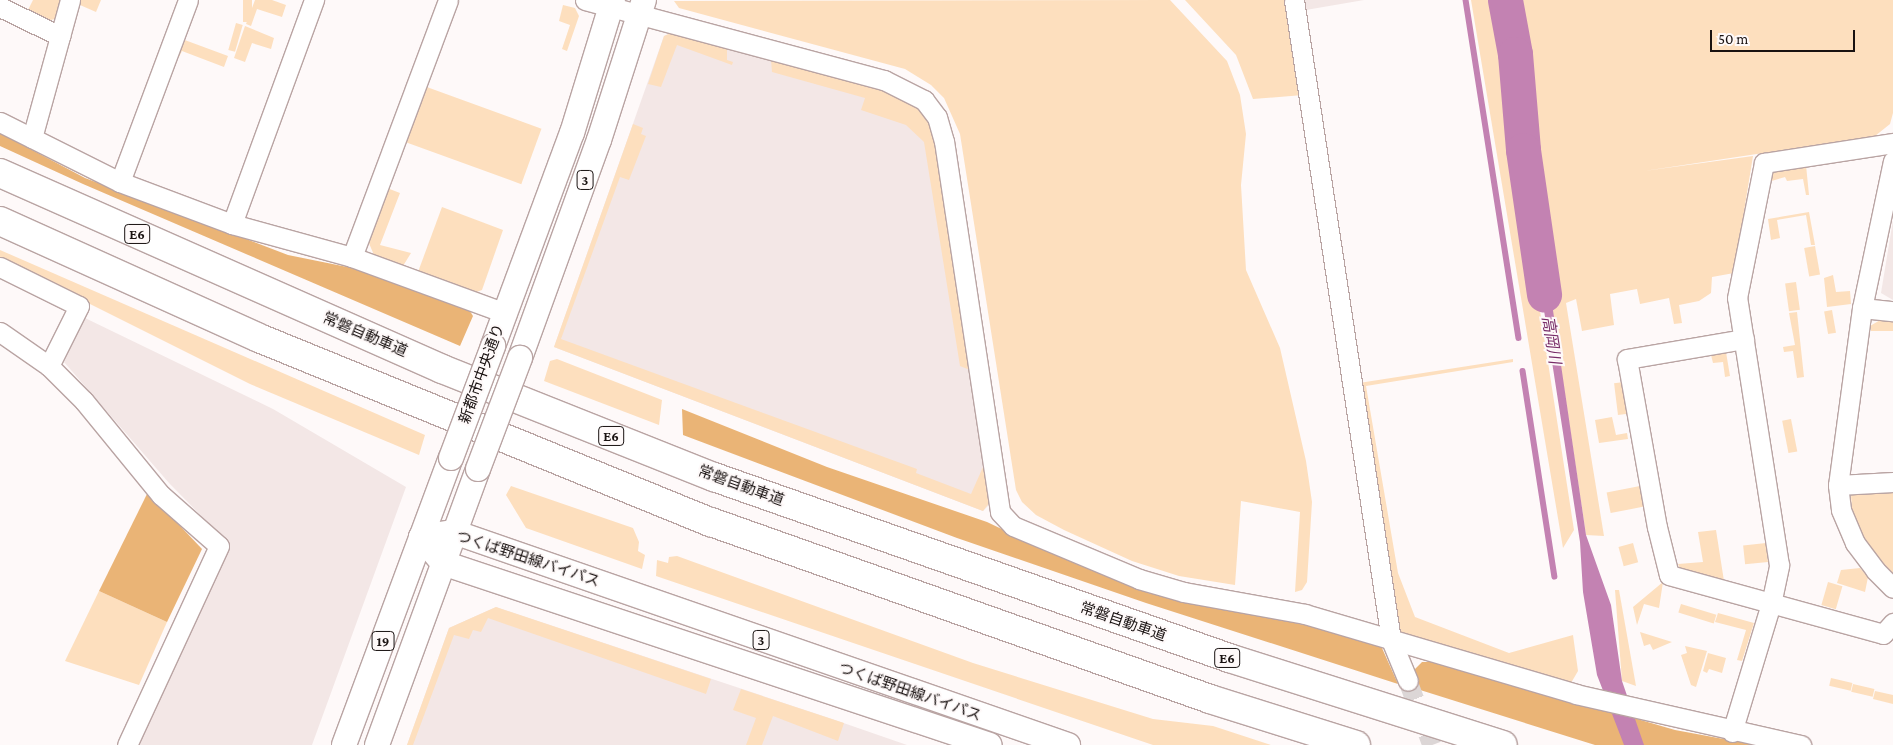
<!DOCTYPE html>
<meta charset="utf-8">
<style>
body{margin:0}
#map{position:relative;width:1893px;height:745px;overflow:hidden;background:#fef9f9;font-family:"Crimson Pro","Noto Sans JP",serif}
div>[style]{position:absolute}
.built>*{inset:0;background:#f3e7e6}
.green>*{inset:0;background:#fddfbe;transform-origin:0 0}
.forest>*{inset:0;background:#eab476}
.water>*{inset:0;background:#c382b2}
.stream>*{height:5.5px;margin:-2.75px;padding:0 2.75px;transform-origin:2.75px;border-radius:2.75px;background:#c382b2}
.river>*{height:35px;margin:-17.5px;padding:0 17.5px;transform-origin:17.5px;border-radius:17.5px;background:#c382b2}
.minor-tunnel>*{height:19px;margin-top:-9.5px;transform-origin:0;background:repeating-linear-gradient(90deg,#dcd6d6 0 19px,transparent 0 28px)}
.roads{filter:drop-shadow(1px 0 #b9a4a3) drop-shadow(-1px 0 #b9a4a3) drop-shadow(0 1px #b9a4a3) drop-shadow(0 -1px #b9a4a3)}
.minor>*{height:19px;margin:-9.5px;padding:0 9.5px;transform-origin:9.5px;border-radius:9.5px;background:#fff}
.major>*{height:24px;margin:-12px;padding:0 12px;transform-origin:12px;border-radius:12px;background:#fff}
.highway>*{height:28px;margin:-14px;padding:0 14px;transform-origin:14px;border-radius:14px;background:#fff}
.bridges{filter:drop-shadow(1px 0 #b9a4a3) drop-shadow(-1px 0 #b9a4a3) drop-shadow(0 1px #b9a4a3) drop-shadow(0 -1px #b9a4a3)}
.major-bridge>*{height:24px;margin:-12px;padding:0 12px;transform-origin:12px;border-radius:12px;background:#fff}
span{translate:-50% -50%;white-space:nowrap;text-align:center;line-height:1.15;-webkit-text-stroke:4px #fef9f9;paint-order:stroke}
.shield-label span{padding:1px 4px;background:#fef9f9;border:1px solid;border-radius:4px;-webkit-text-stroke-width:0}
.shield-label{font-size:14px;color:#191211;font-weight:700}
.street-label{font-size:15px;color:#191211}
.water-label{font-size:16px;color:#772b67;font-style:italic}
.scale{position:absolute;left:1710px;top:30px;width:145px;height:22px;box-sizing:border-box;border:2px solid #191211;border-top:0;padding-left:6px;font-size:15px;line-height:18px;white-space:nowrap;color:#191211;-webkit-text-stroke:4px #fef9f9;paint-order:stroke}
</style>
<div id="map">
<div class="built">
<div style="clip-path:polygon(1298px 0,1364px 0,1300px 11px)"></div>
<div style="clip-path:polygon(671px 33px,893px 94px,935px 139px,991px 503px,983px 511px,554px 347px,664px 36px)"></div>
<div style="clip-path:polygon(1893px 220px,1893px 300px,1881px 293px)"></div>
<div style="clip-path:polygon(85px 318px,273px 409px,406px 487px,312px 745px,136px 745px,228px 543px,169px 483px,64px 362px)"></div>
<div style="clip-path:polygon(496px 607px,832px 719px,907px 745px,407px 745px,449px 628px)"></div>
</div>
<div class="green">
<div style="clip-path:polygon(33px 0,62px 0,56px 19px,50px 20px,28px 10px)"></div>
<div style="clip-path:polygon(81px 0,101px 0,96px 12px,80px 5px)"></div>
<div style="left:243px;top:0;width:9px;height:22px"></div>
<div style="clip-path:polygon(255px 0,272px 0,286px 5px,282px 17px,257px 9px,251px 26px,246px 24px)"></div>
<div style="clip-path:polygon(1170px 0,1227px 61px,1240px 95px,1246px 134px,1241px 185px,1246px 270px,1280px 348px,1306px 461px,1312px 502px,1307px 582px,1302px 590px,1295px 592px,1300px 512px,1241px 501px,1235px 585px,1179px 576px,1132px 561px,1064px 530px,1036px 515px,1022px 502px,1016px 490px,960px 134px,944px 98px,931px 85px,905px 69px,679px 8px,674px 1px)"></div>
<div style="clip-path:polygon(1185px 0,1288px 0,1303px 95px,1253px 99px,1236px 55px)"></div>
<div style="clip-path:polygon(1471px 0,1500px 0,1514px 73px,1510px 91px,1514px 105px,1514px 143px,1574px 530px,1563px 548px)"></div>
<div style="clip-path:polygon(1510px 0,1893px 0,1893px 113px,1890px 124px,1875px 136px,1644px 171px,1753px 156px,1734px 273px,1712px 277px,1711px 293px,1699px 301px,1679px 305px,1682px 323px,1674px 324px,1669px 298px,1640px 304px,1637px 289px,1610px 294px,1614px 325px,1582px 331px,1576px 299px,1566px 303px,1604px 536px,1586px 535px,1533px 183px,1526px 109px)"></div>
<div style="clip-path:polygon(563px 5px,575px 8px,579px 16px,567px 51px,562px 49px,570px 25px,559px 21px)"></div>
<div style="left:236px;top:23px;width:7px;height:28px;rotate:16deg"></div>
<div style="clip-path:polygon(245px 26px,274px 38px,271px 49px,252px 43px,245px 62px,234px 58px)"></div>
<div style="clip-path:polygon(671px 33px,727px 48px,727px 60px,733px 62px,732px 65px,677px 45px,661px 87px,648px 84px,664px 36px)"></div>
<div style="clip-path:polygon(182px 39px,228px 56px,224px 67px,182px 51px,179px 57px,175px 56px)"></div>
<div style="clip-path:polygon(771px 60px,893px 94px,915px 104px,927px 118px,935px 139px,970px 370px,960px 366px,924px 142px,906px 125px,861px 110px,865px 98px,772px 72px)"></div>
<div style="left:424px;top:86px;width:125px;height:59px;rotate:20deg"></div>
<div style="clip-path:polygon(633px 124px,643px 128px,641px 134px,646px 136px,629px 180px,620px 177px,561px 339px,917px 469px,916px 473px,971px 494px,983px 467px,990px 502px,983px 511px,554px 347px)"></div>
<div style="clip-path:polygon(1806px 165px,1809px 195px,1806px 195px,1803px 179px,1787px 181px,1785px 177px,1768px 182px,1769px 176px,1776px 171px)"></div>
<div style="clip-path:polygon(387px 188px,400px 193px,380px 245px,411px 253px,403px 266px,374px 255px,368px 241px)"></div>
<div style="clip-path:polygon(442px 207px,503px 230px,482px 290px,474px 293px,418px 272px)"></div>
<div style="clip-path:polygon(1809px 212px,1815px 245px,1811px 245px,1806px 215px,1777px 220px,1780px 238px,1771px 240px,1768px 219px)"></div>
<div style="left:1815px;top:246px;width:29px;height:11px;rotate:80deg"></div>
<div style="clip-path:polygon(0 250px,425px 435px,419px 455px,250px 384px,0 259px)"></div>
<div style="clip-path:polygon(1833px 275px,1836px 292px,1850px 291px,1851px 304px,1827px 307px,1824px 278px)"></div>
<div style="left:1796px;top:282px;width:28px;height:11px;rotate:82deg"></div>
<div style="left:1832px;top:310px;width:23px;height:8px;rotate:80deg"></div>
<div style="clip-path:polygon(1797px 312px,1804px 377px,1797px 378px,1793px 351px,1784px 352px,1783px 347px,1795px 345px,1789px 313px)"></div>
<div style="clip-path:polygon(1882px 319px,1893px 320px,1893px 331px,1871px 331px,1870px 326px)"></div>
<div style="clip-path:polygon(1726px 352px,1730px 376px,1725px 377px,1723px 362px,1713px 363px,1711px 355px)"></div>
<div style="clip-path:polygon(557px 359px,662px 400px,659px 425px,544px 381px,550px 361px)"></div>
<div style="clip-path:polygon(1513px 359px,1513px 362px,1366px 386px,1398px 573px,1415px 617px,1509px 653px,1573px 635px,1578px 671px,1571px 683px,1567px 684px,1397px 632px,1359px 383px)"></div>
<div style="left:1624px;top:382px;width:32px;height:10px;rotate:83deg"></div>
<div style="clip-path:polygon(1612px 417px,1616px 435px,1627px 433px,1628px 439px,1599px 443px,1595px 420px)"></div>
<div style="left:1791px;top:419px;width:33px;height:9px;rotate:79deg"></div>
<div style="clip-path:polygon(511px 486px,633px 528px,639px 542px,638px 551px,645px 555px,642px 569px,526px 528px,506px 495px)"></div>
<div style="left:1640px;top:486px;width:21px;height:34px;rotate:79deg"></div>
<div style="clip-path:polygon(1893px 488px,1893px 573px,1866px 545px,1852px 513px,1851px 494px,1856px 489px)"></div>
<div style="clip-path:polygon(1716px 530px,1724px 581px,1680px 569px,1678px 564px,1703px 562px,1698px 532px)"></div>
<div style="left:1633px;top:543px;width:20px;height:15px;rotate:75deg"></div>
<div style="left:1766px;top:543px;width:19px;height:23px;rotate:84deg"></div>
<div style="clip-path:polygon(677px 556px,973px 663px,1153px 719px,1213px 726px,1271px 745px,1153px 745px,656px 576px,657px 560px,668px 563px,669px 557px)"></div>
<div style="clip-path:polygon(1860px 568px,1868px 577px,1865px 592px,1837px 583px,1841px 570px)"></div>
<div style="clip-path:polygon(1663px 582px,1659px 608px,1644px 604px,1637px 625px,1633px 607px)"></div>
<div style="left:1828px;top:582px;width:15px;height:24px;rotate:16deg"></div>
<div style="clip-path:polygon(1615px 590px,1619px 590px,1636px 686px,1622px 681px)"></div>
<div style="clip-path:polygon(99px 591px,167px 622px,139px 685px,65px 661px)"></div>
<div style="left:1681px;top:604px;width:37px;height:9px;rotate:17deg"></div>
<div style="clip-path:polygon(496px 607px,711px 679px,706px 694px,488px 618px,481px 632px,473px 630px,469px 639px,454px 635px,413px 745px,407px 745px,449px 628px)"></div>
<div style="clip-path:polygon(1718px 613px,1754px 623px,1742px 661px,1737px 660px,1746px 630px,1715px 622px)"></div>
<div style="clip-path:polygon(1640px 632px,1672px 642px,1653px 650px,1650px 644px,1644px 646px)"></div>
<div style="clip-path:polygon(1685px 646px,1707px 651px,1696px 687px,1691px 685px,1681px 655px,1687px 653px)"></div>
<div style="clip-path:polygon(1708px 653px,1726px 658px,1722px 673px,1709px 669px,1707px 673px,1703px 671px)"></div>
<div style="left:1831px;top:678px;width:22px;height:8px;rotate:13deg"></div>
<div style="left:1853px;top:684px;width:22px;height:8px;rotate:13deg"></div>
<div style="clip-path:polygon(741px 689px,844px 723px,838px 741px,773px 716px,762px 745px,746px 745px,756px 718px,733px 710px)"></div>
<div style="clip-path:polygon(1875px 691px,1893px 695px,1893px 704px,1873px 699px)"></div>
</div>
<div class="forest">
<div style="clip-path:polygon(0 133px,85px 178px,288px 255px,367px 271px,468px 308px,473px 316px,460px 346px,83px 184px,0 146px)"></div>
<div style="clip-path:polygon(682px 409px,827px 467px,987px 522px,1076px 564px,1148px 593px,1373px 639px,1382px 648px,1398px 684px,1146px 603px,957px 538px,683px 435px)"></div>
<div style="clip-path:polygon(148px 492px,202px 549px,167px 622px,99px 591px)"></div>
<div style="clip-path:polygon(1422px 662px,1441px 662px,1675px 730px,1756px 745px,1595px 745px,1417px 689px,1411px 673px)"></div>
</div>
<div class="water">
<div style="clip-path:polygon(1534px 246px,1544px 249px,1586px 535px,1611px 605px,1622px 681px,1644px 745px,1624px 745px,1597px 675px,1583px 592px,1580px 542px)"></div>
</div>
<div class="stream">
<div style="left:1466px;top:0;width:342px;rotate:81.1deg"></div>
<div style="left:1523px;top:371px;width:208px;rotate:81.2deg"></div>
</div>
<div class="river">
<div style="left:1505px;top:0;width:55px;rotate:79.5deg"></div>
<div style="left:1515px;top:54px;width:96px;rotate:85.2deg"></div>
<div style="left:1523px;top:150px;width:146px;rotate:81.7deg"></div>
</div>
<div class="minor-tunnel">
<div style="left:1408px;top:681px;width:68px;rotate:69.4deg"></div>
</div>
<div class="roads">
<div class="minor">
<div style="left:585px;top:0;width:310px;rotate:15deg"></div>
<div style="left:884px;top:80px;width:45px;rotate:26.6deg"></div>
<div style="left:924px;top:100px;width:21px;rotate:53deg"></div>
<div style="left:937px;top:117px;width:25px;rotate:74deg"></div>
<div style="left:944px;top:141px;width:375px;rotate:81.4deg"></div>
<div style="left:1000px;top:512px;width:19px;rotate:47deg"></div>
<div style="left:1013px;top:526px;width:137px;rotate:22.8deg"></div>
<div style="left:1139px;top:579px;width:47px;rotate:16.1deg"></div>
<div style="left:1184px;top:592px;width:123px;rotate:10.3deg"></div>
<div style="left:1305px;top:614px;width:283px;rotate:16.4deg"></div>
<div style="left:1576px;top:694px;width:231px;rotate:12.8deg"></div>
<div style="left:1294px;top:0;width:647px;rotate:81.38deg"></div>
<div style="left:1391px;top:640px;width:44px;rotate:67.5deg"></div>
<div style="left:0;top:7px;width:67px;rotate:25.8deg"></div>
<div style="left:0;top:122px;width:134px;rotate:26.6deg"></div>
<div style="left:120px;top:182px;width:120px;rotate:20.6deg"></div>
<div style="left:232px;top:224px;width:124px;rotate:15.4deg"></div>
<div style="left:352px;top:257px;width:163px;rotate:20.1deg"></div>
<div style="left:32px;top:138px;width:143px;rotate:-74.6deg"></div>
<div style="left:1893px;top:161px;width:150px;rotate:101.9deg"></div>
<div style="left:1862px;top:308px;width:179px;rotate:97.7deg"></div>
<div style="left:1838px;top:485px;width:25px;rotate:83deg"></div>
<div style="left:1841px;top:510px;width:36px;rotate:67deg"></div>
<div style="left:1855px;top:543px;width:34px;rotate:53deg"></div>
<div style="left:1875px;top:570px;width:25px;rotate:45deg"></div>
<div style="left:120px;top:182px;width:194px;rotate:-69.5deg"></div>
<div style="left:232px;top:224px;width:239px;rotate:-69.9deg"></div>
<div style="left:352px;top:257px;width:274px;rotate:-69.5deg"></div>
<div style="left:0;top:267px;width:88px;rotate:26.3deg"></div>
<div style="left:79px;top:306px;width:67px;rotate:116.6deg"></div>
<div style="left:49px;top:366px;width:49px;rotate:45deg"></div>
<div style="left:84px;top:401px;width:122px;rotate:50.7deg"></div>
<div style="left:161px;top:495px;width:77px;rotate:41.3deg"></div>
<div style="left:219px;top:546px;width:219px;rotate:114.8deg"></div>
<div style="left:1862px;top:308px;width:31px;rotate:6deg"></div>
<div style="left:0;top:332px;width:60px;rotate:34.8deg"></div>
<div style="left:1744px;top:339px;width:119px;rotate:170.3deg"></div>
<div style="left:1627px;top:359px;width:171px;rotate:79.9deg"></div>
<div style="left:1657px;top:527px;width:49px;rotate:76deg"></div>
<div style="left:1669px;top:575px;width:222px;rotate:15.4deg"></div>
<div style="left:1883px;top:634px;width:15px;rotate:-48deg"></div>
<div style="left:1838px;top:485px;width:55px;rotate:-3.1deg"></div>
<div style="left:1732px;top:732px;width:134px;rotate:-73.1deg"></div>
<div style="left:1771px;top:604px;width:40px;rotate:-78deg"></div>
<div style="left:1779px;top:565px;width:270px;rotate:-98.9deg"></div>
<div style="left:1737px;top:298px;width:138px;rotate:-78.7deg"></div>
<div style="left:1764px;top:163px;width:131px;rotate:-8.8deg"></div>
</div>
<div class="major">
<div style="left:493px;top:346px;width:227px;rotate:-69.7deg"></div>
<div style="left:572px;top:133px;width:139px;rotate:-72.9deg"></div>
<div style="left:520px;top:358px;width:232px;rotate:-70.1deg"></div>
<div style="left:599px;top:140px;width:147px;rotate:-72.2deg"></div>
<div style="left:421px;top:537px;width:33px;rotate:-9deg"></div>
<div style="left:454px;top:532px;width:650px;rotate:19.13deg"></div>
<div style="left:421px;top:537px;width:34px;rotate:50deg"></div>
<div style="left:443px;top:563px;width:576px;rotate:18.4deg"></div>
<div style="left:344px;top:745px;width:306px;rotate:-69.6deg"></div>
<div style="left:377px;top:745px;width:294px;rotate:-69.9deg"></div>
</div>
<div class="highway">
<div style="left:0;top:173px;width:484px;rotate:23.9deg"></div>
<div style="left:442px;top:369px;width:293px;rotate:21.7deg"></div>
<div style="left:714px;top:477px;width:546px;rotate:19.36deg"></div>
<div style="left:1229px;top:658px;width:287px;rotate:17.6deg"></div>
<div style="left:0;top:221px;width:284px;rotate:24.3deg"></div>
<div style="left:259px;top:338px;width:488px;rotate:22.2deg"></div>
<div style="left:711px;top:522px;width:529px;rotate:19.53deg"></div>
<div style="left:1210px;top:699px;width:153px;rotate:17.5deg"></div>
</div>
</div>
<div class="bridges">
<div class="major-bridge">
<div style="left:451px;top:458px;width:120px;rotate:-69.4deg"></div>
<div style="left:478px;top:469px;width:119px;rotate:-69.3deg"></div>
</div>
</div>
<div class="shield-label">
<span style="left:585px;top:180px">3</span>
<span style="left:137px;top:234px">E6</span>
<span style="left:611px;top:436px">E6</span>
<span style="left:761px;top:640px">3</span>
<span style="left:383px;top:641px">19</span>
<span style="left:1227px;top:658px">E6</span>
</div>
<div class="street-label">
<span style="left:365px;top:335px;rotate:23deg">常磐自動車道</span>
<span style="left:482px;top:374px;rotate:-70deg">新都市中央通り</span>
<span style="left:741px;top:486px;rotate:20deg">常磐自動車道</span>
<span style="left:528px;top:559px;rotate:18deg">つくば野田線バイパス</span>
<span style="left:1123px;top:622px;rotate:19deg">常磐自動車道</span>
<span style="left:910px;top:692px;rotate:19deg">つくば野田線バイパス</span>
</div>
<div class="water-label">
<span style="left:1551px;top:340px;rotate:81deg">高岡川</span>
</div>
<div class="scale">50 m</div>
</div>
